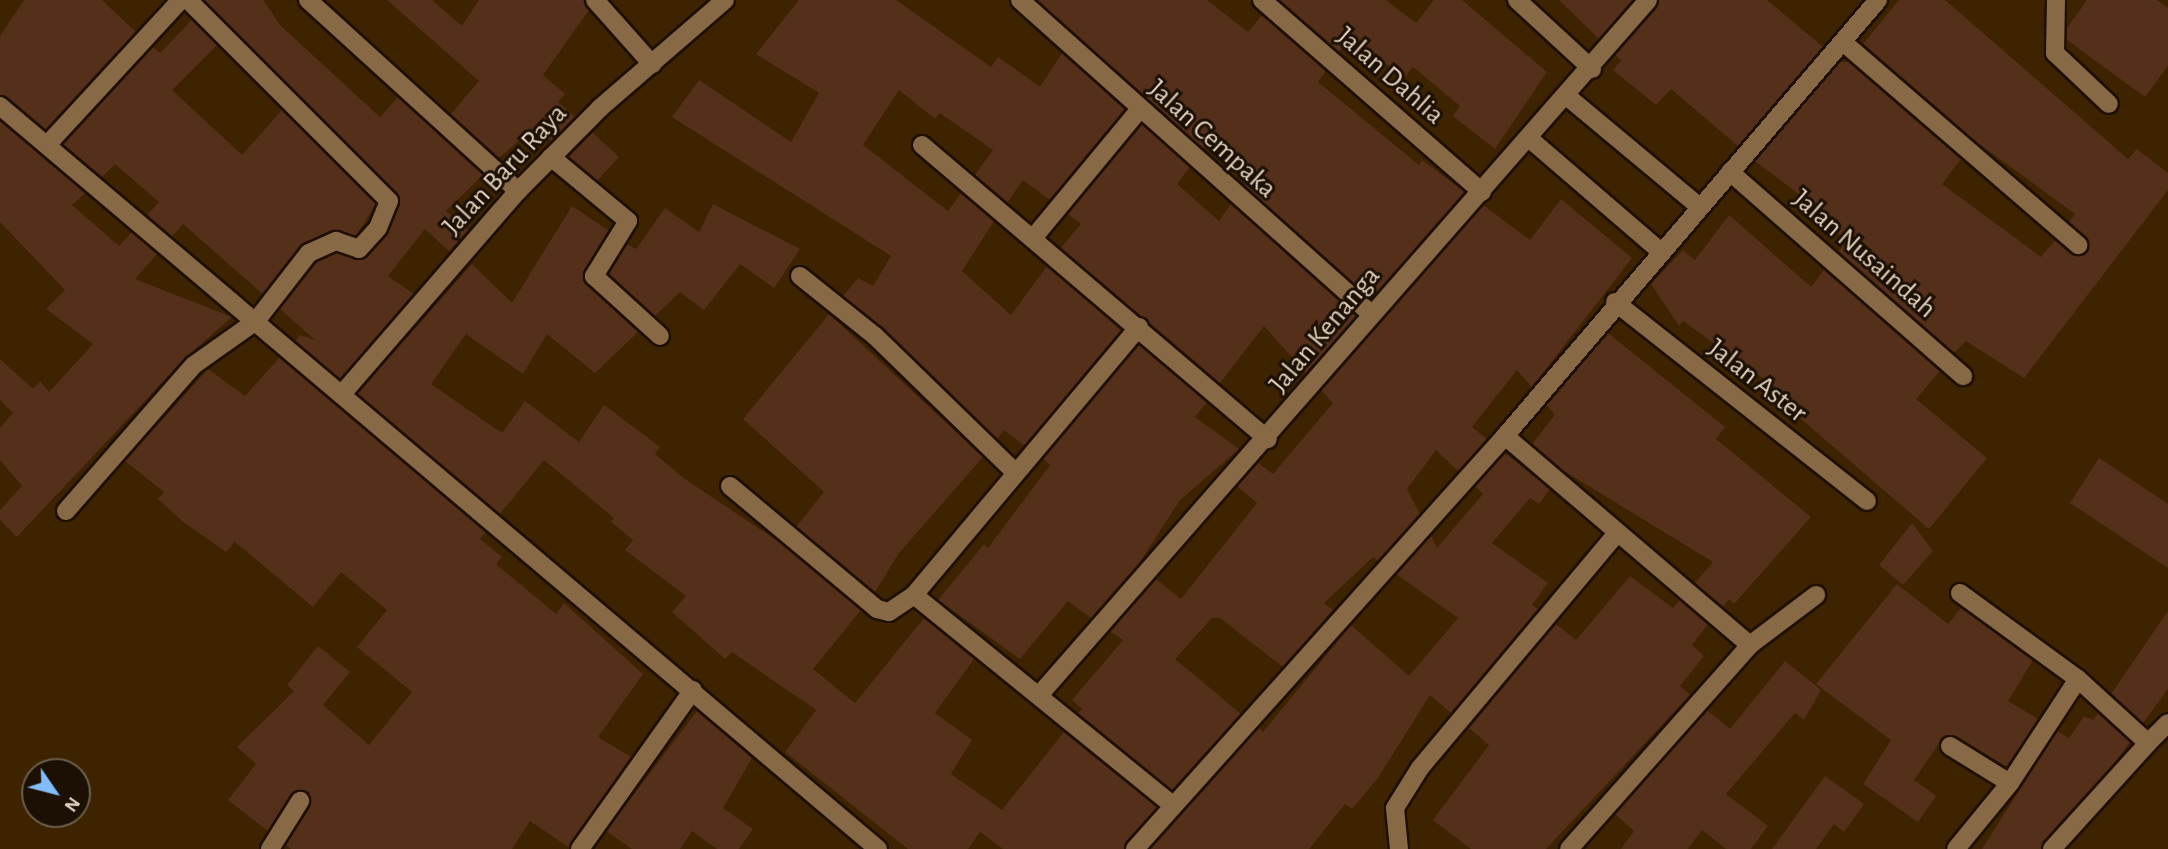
<!DOCTYPE html>
<style>
body{margin:0}
#map{position:relative;width:2168px;height:849px;overflow:hidden;background:#3d2300;font-family:"Alegreya Sans",sans-serif}
div>[style]{position:absolute}
.building>*{inset:0;background:#542f19;transform-origin:0 0}
.roads{filter:drop-shadow(2px 0 #1d0f01) drop-shadow(-2px 0 #1d0f01) drop-shadow(0 2px #1d0f01) drop-shadow(0 -2px #1d0f01)}
.street>*{height:18px;margin:-9px;padding:0 9px;transform-origin:9px;border-radius:9px;background:#886946}
span{translate:-50% -50%;white-space:nowrap;text-align:center;line-height:1.15;-webkit-text-stroke:6px #1b1003;paint-order:stroke}
.street-label{font-size:28px;color:#e3d2bf}
.north{position:absolute;left:21px;top:758px;width:70px;height:70px;box-sizing:border-box;background:#1b1003;border:2px solid #6b5e4e;border-radius:50%;rotate:125deg;font-size:19px;font-weight:700;line-height:28px;text-align:center;color:#e3d2bf}
.north::after{content:'';display:block;margin:auto;width:24px;height:32px;background:#81bdfa;clip-path:polygon(50% 0,100% 100%,50% 72%,0 100%)}
</style>
<div id="map">
<div class="building">
<div style="clip-path:polygon(24px 0,102px 0,136px 32px,46px 130px,0 95px,0 36px)"></div>
<div style="clip-path:polygon(204px 0,263px 0,281px 26px,380px 117px,398px 97px,483px 175px,446px 211px,468px 230px,449px 251px,425px 229px,388px 276px,414px 294px,340px 379px,295px 341px,300px 335px,315px 340px,280px 309px,316px 262px,337px 253px,367px 257px,388px 233px,400px 198px)"></div>
<div style="clip-path:polygon(387px 0,432px 0,462px 26px,479px 0,584px 0,589px 10px,543px 75px,565px 94px,558px 102px,575px 117px,551px 141px,536px 126px,499px 158px,451px 114px,479px 81px)"></div>
<div style="clip-path:polygon(799px 0,896px 0,991px 67px,998px 57px,1040px 87px,1062px 53px,1125px 109px,1050px 200px,1023px 180px,1007px 203px,975px 175px,993px 150px,940px 113px,935px 119px,899px 90px,863px 145px,948px 211px,961px 193px,994px 221px,962px 271px,1011px 315px,1047px 266px,1122px 330px,1025px 446px,1004px 430px,997px 439px,843px 296px,858px 278px,873px 286px,891px 256px,672px 117px,699px 80px,791px 142px,819px 93px,756px 54px)"></div>
<div style="clip-path:polygon(1037px 0,1207px 0,1248px 32px,1262px 15px,1326px 71px,1318px 82px,1419px 165px,1422px 160px,1465px 192px,1371px 299px,1245px 186px,1255px 174px,1209px 141px,1203px 149px)"></div>
<div style="clip-path:polygon(1279px 0,1386px 0,1416px 23px,1434px 0,1462px 0,1547px 72px,1495px 149px,1453px 116px,1460px 106px,1413px 67px,1404px 78px,1351px 36px,1339px 52px)"></div>
<div style="clip-path:polygon(1559px 0,1633px 0,1599px 39px)"></div>
<div style="clip-path:polygon(1659px 0,1767px 0,1823px 47px,1738px 146px,1671px 89px,1656px 105px,1613px 70px,1621px 61px,1615px 55px)"></div>
<div style="clip-path:polygon(1899px 0,1945px 0,2128px 159px,2137px 149px,2168px 173px,2168px 190px,2024px 378px,1966px 341px,1954px 353px,1838px 252px,1847px 240px,1800px 206px,1805px 199px,1755px 161px,1840px 62px,1849px 62px,1961px 159px,1942px 184px,2041px 257px,2055px 240px,2075px 256px,2086px 253px,2088px 241px,2069px 222px,2075px 214px,1975px 141px,1863px 44px)"></div>
<div style="clip-path:polygon(2087px 0,2157px 0,2168px 8px,2168px 66px,2145px 97px,2067px 40px,2067px 28px)"></div>
<div style="clip-path:polygon(192px 20px,217px 45px,172px 90px,242px 155px,282px 110px,376px 204px,356px 236px,332px 230px,300px 246px,263px 294px,183px 224px,172px 237px,147px 215px,159px 202px,115px 164px,102px 177px,63px 144px,153px 47px,160px 53px)"></div>
<div style="clip-path:polygon(0 121px,85px 193px,72px 205px,119px 246px,132px 232px,157px 254px,135px 279px,232px 317px,186px 357px,17px 537px,0 520px,0 510px,22px 486px,0 460px,0 428px,13px 413px,0 400px,0 359px,33px 389px,40px 381px,49px 392px,93px 344px,46px 309px,65px 290px,0 222px)"></div>
<div style="clip-path:polygon(1142px 124px,1190px 167px,1177px 184px,1219px 221px,1231px 204px,1356px 316px,1306px 373px,1264px 326px,1220px 383px,1061px 248px,1081px 224px,1068px 214px)"></div>
<div style="left:592px;top:132px;width:37px;height:34px;rotate:43deg"></div>
<div style="clip-path:polygon(1561px 199px,1632px 258px,1532px 387px,1517px 370px,1472px 427px,1487px 439px,1458px 471px,1436px 450px,1407px 489px,1420px 514px,1378px 561px,1373px 557px,1324px 603px,1333px 610px,1283px 667px,1220px 618px,1212px 618px,1175px 659px,1241px 714px,1172px 790px,1078px 714px,1082px 709px,1072px 700px,1123px 640px,1110px 631px,1156px 579px,1181px 599px,1257px 503px,1237px 486px,1258px 463px,1273px 474px,1333px 403px,1321px 390px,1483px 205px,1530px 240px)"></div>
<div style="clip-path:polygon(713px 204px,800px 249px,774px 288px,740px 264px,704px 310px,680px 292px,655px 316px,609px 274px,627px 244px,636px 249px,665px 208px,699px 232px)"></div>
<div style="clip-path:polygon(572px 206px,609px 231px,584px 281px,638px 332px,595px 373px,547px 334px,523px 374px,466px 334px,431px 384px,502px 433px,525px 401px,579px 442px,604px 405px,660px 447px,655px 454px,685px 479px,782px 544px,861px 610px,813px 669px,855px 703px,924px 618px,974px 659px,935px 713px,972px 740px,951px 774px,1002px 810px,1064px 732px,1157px 807px,1124px 849px,1003px 849px,980px 832px,968px 849px,908px 849px,785px 752px,816px 710px,732px 652px,725px 659px,672px 612px,686px 596px,625px 550px,633px 540px,611px 522px,614px 518px,544px 460px,500px 514px,357px 394px,472px 264px,512px 303px)"></div>
<div style="clip-path:polygon(1729px 215px,1811px 287px,1824px 270px,1940px 371px,1916px 399px,1987px 458px,1929px 529px,1773px 395px,1778px 389px,1683px 321px,1679px 326px,1651px 284px,1683px 250px,1695px 260px)"></div>
<div style="clip-path:polygon(829px 314px,983px 457px,899px 553px,875px 592px,796px 527px,824px 492px,743px 419px)"></div>
<div style="clip-path:polygon(1608px 333px,1725px 427px,1716px 439px,1811px 517px,1734px 604px,1729px 599px,1723px 607px,1695px 583px,1713px 562px,1564px 471px,1532px 444px,1555px 415px,1547px 405px)"></div>
<div style="clip-path:polygon(1139px 344px,1207px 402px,1195px 417px,1239px 449px,1180px 500px,1138px 565px,1091px 618px,1068px 601px,1020px 659px,938px 600px,984px 544px,988px 548px,1050px 465px,1043px 459px)"></div>
<div style="clip-path:polygon(280px 357px,486px 532px,480px 539px,502px 557px,496px 564px,556px 614px,564px 603px,643px 674px,598px 737px,631px 757px,568px 847px,530px 821px,512px 849px,291px 849px,286px 845px,311px 802px,307px 792px,291px 794px,268px 831px,228px 800px,256px 764px,237px 747px,294px 691px,287px 685px,318px 646px,350px 672px,323px 705px,369px 745px,412px 692px,357px 647px,387px 610px,341px 572px,313px 607px,235px 542px,226px 552px,182px 521px,158px 499px,164px 492px,125px 461px,208px 369px,245px 396px)"></div>
<div style="clip-path:polygon(1505px 453px,1550px 489px,1539px 504px,1530px 498px,1492px 543px,1548px 583px,1532px 605px,1538px 609px,1451px 713px,1430px 695px,1378px 778px,1352px 809px,1345px 804px,1309px 849px,1150px 849px,1259px 728px,1263px 732px,1351px 625px,1409px 676px,1458px 618px,1396px 574px,1431px 536px,1437px 548px,1483px 494px,1475px 486px)"></div>
<div style="clip-path:polygon(2099px 458px,2168px 504px,2168px 568px,2070px 503px)"></div>
<div style="clip-path:polygon(1912px 523px,1933px 551px,1903px 585px,1879px 565px)"></div>
<div style="clip-path:polygon(1630px 576px,1673px 608px,1680px 600px,1708px 624px,1692px 645px,1704px 656px,1680px 686px,1690px 695px,1546px 849px,1471px 849px,1433px 820px,1489px 745px,1469px 728px,1556px 624px,1576px 640px)"></div>
<div style="clip-path:polygon(1897px 584px,1948px 624px,1961px 608px,2033px 660px,2008px 701px,2038px 719px,2007px 767px,1956px 736px,1944px 736px,1914px 780px,1936px 796px,1918px 822px,1863px 784px,1891px 740px,1816px 684px)"></div>
<div style="clip-path:polygon(2168px 611px,2168px 689px,2143px 723px,2111px 694px)"></div>
<div style="clip-path:polygon(1785px 661px,1821px 690px,1804px 720px,1795px 713px,1726px 794px,1768px 826px,1751px 849px,1726px 849px,1702px 830px,1688px 849px,1621px 849px,1634px 831px,1615px 814px,1707px 710px,1730px 729px)"></div>
<div style="clip-path:polygon(697px 711px,752px 758px,723px 808px,753px 829px,739px 849px,717px 849px,692px 831px,680px 849px,632px 849px,606px 831px)"></div>
<div style="clip-path:polygon(2098px 713px,2130px 742px,2116px 761px,2041px 849px,1982px 849px,2057px 731px,2069px 738px,2084px 716px,2093px 720px)"></div>
<div style="clip-path:polygon(1825px 776px,1864px 804px,1844px 832px,1834px 824px,1816px 849px,1772px 849px)"></div>
</div>
<div class="roads">
<div class="street">
<div style="left:308px;top:0;width:284px;rotate:42.3deg"></div>
<div style="left:595px;top:0;width:86px;rotate:48.3deg"></div>
<div style="left:1020px;top:0;width:471px;rotate:41.8deg"></div>
<div style="left:1262px;top:0;width:292px;rotate:41.1deg"></div>
<div style="left:1517px;top:0;width:102px;rotate:42.6deg"></div>
<div style="left:2056px;top:0;width:53px;rotate:91.1deg"></div>
<div style="left:2055px;top:53px;width:74px;rotate:43.4deg"></div>
<div style="left:1843px;top:42px;width:311px;rotate:40.8deg"></div>
<div style="left:1569px;top:98px;width:170px;rotate:39.8deg"></div>
<div style="left:0;top:106px;width:1150px;rotate:40.24deg"></div>
<div style="left:1531px;top:140px;width:169px;rotate:40.7deg"></div>
<div style="left:47px;top:145px;width:197px;rotate:-47.3deg"></div>
<div style="left:922px;top:145px;width:454px;rotate:40.4deg"></div>
<div style="left:551px;top:157px;width:100px;rotate:39.7deg"></div>
<div style="left:628px;top:221px;width:65px;rotate:121.7deg"></div>
<div style="left:594px;top:276px;width:89px;rotate:42.3deg"></div>
<div style="left:1730px;top:172px;width:310px;rotate:41.2deg"></div>
<div style="left:1034px;top:237px;width:165px;rotate:-50.4deg"></div>
<div style="left:800px;top:276px;width:96px;rotate:38.7deg"></div>
<div style="left:875px;top:336px;width:195px;rotate:44.2deg"></div>
<div style="left:1615px;top:302px;width:321px;rotate:38.3deg"></div>
<div style="left:342px;top:394px;width:269px;rotate:-49.1deg"></div>
<div style="left:518px;top:191px;width:117px;rotate:-45.3deg"></div>
<div style="left:600px;top:108px;width:165px;rotate:-40.8deg"></div>
<div style="left:1505px;top:436px;width:322px;rotate:40.5deg"></div>
<div style="left:730px;top:486px;width:192px;rotate:39.9deg"></div>
<div style="left:877px;top:609px;width:12px;rotate:14deg"></div>
<div style="left:889px;top:612px;width:30px;rotate:-34deg"></div>
<div style="left:914px;top:595px;width:350px;rotate:-50deg"></div>
<div style="left:66px;top:511px;width:194px;rotate:-48.8deg"></div>
<div style="left:194px;top:365px;width:76px;rotate:-35.4deg"></div>
<div style="left:256px;top:321px;width:86px;rotate:-52.1deg"></div>
<div style="left:309px;top:253px;width:30px;rotate:-24deg"></div>
<div style="left:336px;top:241px;width:24px;rotate:19deg"></div>
<div style="left:359px;top:249px;width:28px;rotate:-48deg"></div>
<div style="left:378px;top:228px;width:29px;rotate:-68deg"></div>
<div style="left:389px;top:201px;width:284px;rotate:-135deg"></div>
<div style="left:1960px;top:593px;width:146px;rotate:36.1deg"></div>
<div style="left:2078px;top:679px;width:124px;rotate:123.2deg"></div>
<div style="left:914px;top:595px;width:333px;rotate:39.1deg"></div>
<div style="left:1041px;top:693px;width:921px;rotate:-48.78deg"></div>
<div style="left:2148px;top:743px;width:28px;rotate:-45deg"></div>
<div style="left:1950px;top:746px;width:70px;rotate:31.7deg"></div>
<div style="left:2010px;top:783px;width:85px;rotate:129.3deg"></div>
<div style="left:270px;top:849px;width:57px;rotate:-58deg"></div>
<div style="left:580px;top:849px;width:195px;rotate:-54.6deg"></div>
<div style="left:1135px;top:849px;width:554px;rotate:-48.14deg"></div>
<div style="left:1505px;top:436px;width:574px;rotate:-49.45deg"></div>
<div style="left:1399px;top:849px;width:41px;rotate:-95.6deg"></div>
<div style="left:1395px;top:808px;width:47px;rotate:-58deg"></div>
<div style="left:1420px;top:768px;width:307px;rotate:-50deg"></div>
<div style="left:1569px;top:849px;width:273px;rotate:-48.4deg"></div>
<div style="left:1750px;top:645px;width:83px;rotate:-37.1deg"></div>
<div style="left:2052px;top:849px;width:143px;rotate:-47.8deg"></div>
<div style="left:2148px;top:743px;width:95px;rotate:-137.6deg"></div>
</div>
</div>
<div class="street-label">
<span style="left:1390px;top:76px;rotate:41deg">Jalan Dahlia</span>
<span style="left:1212px;top:139px;rotate:42deg">Jalan Cempaka</span>
<span style="left:505px;top:170px;rotate:-47deg">Jalan Baru Raya</span>
<span style="left:1864px;top:254px;rotate:41deg">Jalan Nusaindah</span>
<span style="left:1325px;top:330px;rotate:-50deg">Jalan Kenanga</span>
<span style="left:1757px;top:381px;rotate:38deg">Jalan Aster</span>
</div>
<div class="north">N</div>
</div>
